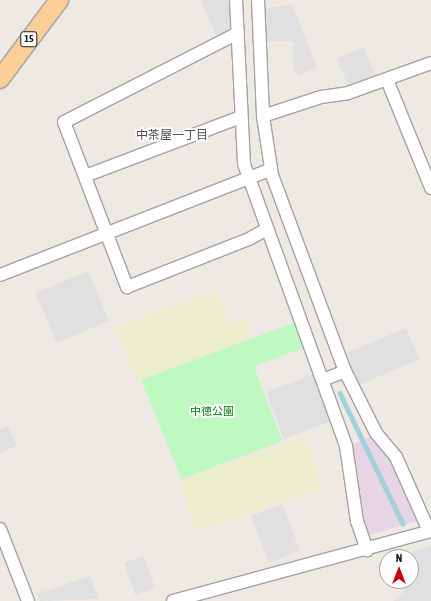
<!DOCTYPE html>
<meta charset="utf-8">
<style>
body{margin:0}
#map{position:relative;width:431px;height:601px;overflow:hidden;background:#eee9e2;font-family:"Asap Condensed","Noto Sans JP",sans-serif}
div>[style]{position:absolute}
.industrial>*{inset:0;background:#e7d4e4}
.farmland>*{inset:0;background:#ecedcc;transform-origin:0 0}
.park>*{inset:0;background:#bdf9c0}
.parking>*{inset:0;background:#e0e0e0;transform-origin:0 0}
.stream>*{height:4.5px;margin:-2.25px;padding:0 2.25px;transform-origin:2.25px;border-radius:2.25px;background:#a1d1dc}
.roads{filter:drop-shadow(1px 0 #a3a3a3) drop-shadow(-1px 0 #a3a3a3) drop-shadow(0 1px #a3a3a3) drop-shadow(0 -1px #a3a3a3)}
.street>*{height:12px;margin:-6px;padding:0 6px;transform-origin:6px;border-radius:6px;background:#fff}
.primary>*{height:18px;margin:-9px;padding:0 9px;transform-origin:9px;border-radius:9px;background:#fcce98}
span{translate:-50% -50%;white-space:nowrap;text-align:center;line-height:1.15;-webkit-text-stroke:3.5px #fff;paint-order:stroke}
.shield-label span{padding:1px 3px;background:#fff;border:1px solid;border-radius:3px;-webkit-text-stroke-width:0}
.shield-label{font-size:10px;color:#1c1c1c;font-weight:700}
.park-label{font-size:11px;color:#0a7a10}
.neighbourhood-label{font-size:12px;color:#4f4f4f}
.north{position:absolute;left:379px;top:549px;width:40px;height:40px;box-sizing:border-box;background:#fff;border:1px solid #a4a4a4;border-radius:50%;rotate:0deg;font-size:11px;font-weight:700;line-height:16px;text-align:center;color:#1c1c1c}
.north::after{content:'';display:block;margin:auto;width:14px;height:18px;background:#c90007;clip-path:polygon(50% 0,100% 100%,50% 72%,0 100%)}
</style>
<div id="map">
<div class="industrial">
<div style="clip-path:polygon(372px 436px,393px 458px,420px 520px,366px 536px,351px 445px)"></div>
</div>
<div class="farmland">
<div style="clip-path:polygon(217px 290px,230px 325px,245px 319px,252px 338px,137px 380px,115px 327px)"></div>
<div style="left:305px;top:437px;width:54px;height:133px;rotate:71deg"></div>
</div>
<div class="park">
<div style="clip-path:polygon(296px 322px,306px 347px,254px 366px,282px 441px,182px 479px,141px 380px)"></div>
</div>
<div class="parking">
<div style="clip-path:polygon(201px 0,231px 0,233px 29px,217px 38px)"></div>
<div style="clip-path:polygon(292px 4px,317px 67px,300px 75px,294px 71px,293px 41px,267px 41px,266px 9px)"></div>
<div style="left:363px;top:47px;width:30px;height:29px;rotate:66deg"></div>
<div style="left:88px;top:271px;width:54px;height:57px;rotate:67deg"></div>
<div style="left:406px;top:328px;width:34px;height:65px;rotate:67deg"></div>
<div style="left:314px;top:374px;width:50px;height:51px;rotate:69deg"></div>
<div style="clip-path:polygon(8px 426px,17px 446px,0 453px,0 429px)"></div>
<div style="left:282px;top:504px;width:50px;height:33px;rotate:69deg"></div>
<div style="clip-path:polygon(431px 546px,431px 601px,393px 601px,404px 593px,404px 581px,411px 581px,411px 557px,397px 557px)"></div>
<div style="left:144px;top:556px;width:34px;height:21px;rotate:71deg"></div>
<div style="clip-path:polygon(90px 576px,98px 599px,40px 601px,37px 594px)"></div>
</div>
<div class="stream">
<div style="left:340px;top:393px;width:145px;rotate:64.3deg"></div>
</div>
<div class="roads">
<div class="street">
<div style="left:236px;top:0;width:164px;rotate:87.2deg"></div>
<div style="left:244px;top:164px;width:300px;rotate:70.1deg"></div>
<div style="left:346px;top:446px;width:76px;rotate:81.7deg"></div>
<div style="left:357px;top:521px;width:31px;rotate:71deg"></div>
<div style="left:258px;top:0;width:116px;rotate:87.5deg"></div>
<div style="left:263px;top:116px;width:60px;rotate:81.3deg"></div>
<div style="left:272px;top:175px;width:209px;rotate:69.6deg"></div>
<div style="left:345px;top:371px;width:69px;rotate:63.4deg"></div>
<div style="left:376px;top:433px;width:31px;rotate:50deg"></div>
<div style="left:396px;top:457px;width:81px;rotate:66deg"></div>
<div style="left:238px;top:33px;width:195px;rotate:152.9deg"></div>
<div style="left:64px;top:122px;width:177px;rotate:69.1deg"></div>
<div style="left:127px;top:287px;width:131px;rotate:-21.5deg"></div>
<div style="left:249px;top:239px;width:21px;rotate:-29deg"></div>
<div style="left:387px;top:80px;width:117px;rotate:67.8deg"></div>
<div style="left:263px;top:116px;width:61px;rotate:-18.1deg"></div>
<div style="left:321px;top:97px;width:27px;rotate:-8deg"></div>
<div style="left:348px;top:93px;width:88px;rotate:-19.9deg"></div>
<div style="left:85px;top:176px;width:167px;rotate:-20.7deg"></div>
<div style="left:0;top:275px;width:290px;rotate:-21.3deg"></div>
<div style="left:323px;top:380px;width:24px;rotate:-22deg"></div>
<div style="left:0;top:529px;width:77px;rotate:68.7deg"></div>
<div style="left:173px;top:601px;width:267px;rotate:-15.2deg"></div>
</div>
<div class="primary">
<div style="left:0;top:79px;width:99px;rotate:-53.2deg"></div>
</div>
</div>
<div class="shield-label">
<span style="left:29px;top:39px">15</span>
</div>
<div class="park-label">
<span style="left:212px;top:411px">中徳公園</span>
</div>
<div class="neighbourhood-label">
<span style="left:172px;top:136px">中茶屋一丁目</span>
</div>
<div class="north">N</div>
</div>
